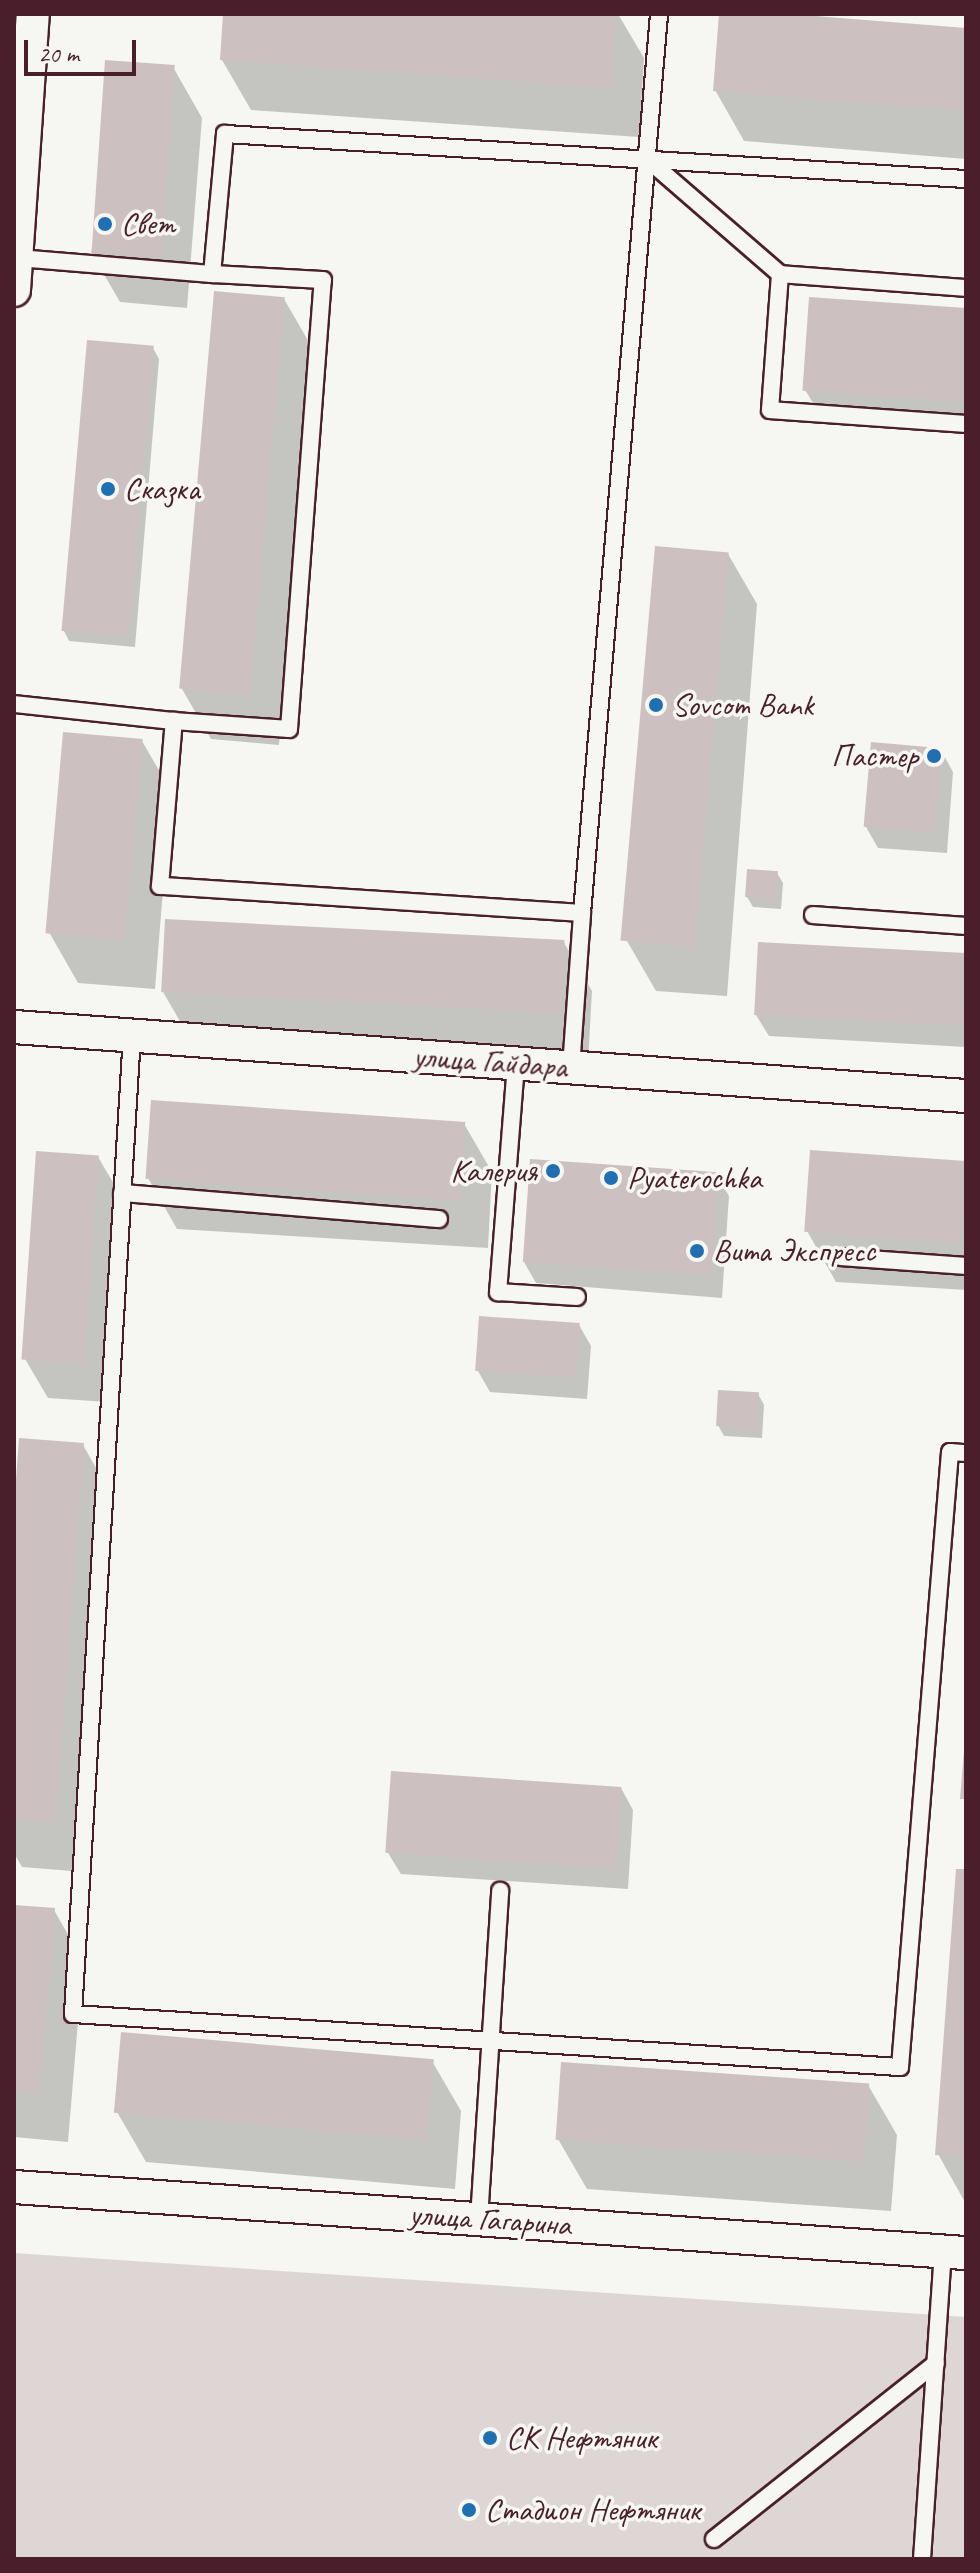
<!DOCTYPE html>
<meta charset="utf-8">
<style>
body{margin:0}
#map{position:relative;width:980px;height:2573px;overflow:hidden;background:#f6f6f2;font-family:Caveat,sans-serif}
div>[style]{position:absolute}
.green>*{inset:0;background:#ddd6d5}
.shadow>*{inset:0;background:#0003}
.building>*{inset:0;background:#ccc1c0;transform-origin:0 0}
.roads{filter:drop-shadow(2px 0 #4a1f2b) drop-shadow(-2px 0 #4a1f2b) drop-shadow(0 2px #4a1f2b) drop-shadow(0 -2px #4a1f2b)}
.lane>*{height:16px;margin:-8px;padding:0 8px;transform-origin:8px;border-radius:8px;background:#f6f6f2}
.street>*{height:32px;margin:-16px;padding:0 16px;transform-origin:16px;border-radius:16px;background:#f6f6f2}
.dots>*{width:22px;height:22px;translate:-50% -50%;box-sizing:border-box;border:4px solid #f6f6f2;border-radius:50%}
span{translate:-50% -50%;white-space:nowrap;text-align:center;line-height:1.15;-webkit-text-stroke:7px #f6f6f2;paint-order:stroke}
.poi-label{font-size:32px;color:#4a1f2b}
.left{translate:0 -50%;text-align:left}
.right{translate:-100% -50%;text-align:right}
.street-label{font-size:32px;color:#4a1f2b}
.frame{position:absolute;inset:0;border:16px solid #4a1f2b;pointer-events:none}
.scale{position:absolute;left:24px;top:40px;width:112px;height:36px;box-sizing:border-box;border:4px solid #4a1f2b;border-top:0;padding-left:10px;font-size:24px;line-height:28px;white-space:nowrap;color:#4a1f2b;-webkit-text-stroke:6px #f6f6f2;paint-order:stroke}
</style>
<div id="map">
<div class="green">
<div style="clip-path:polygon(14px 2253px,966px 2317px,966px 2559px,14px 2559px)"></div>
</div>
<div class="shadow">
<div style="clip-path:polygon(225px 14px,618px 14px,644px 58px,639px 137px,251px 110px,222px 60px)"></div>
<div style="clip-path:polygon(721px 14px,765px 14px,966px 30px,966px 159px,744px 141px,715px 90px)"></div>
<div style="clip-path:polygon(173px 67px,202px 118px,187px 308px,120px 302px,91px 252px)"></div>
<div style="clip-path:polygon(284px 299px,313px 349px,279px 745px,211px 739px,182px 689px)"></div>
<div style="clip-path:polygon(811px 300px,966px 310px,966px 422px,818px 411px,805px 390px)"></div>
<div style="clip-path:polygon(153px 348px,159px 359px,135px 647px,69px 641px,64px 631px)"></div>
<div style="clip-path:polygon(728px 554px,757px 604px,727px 996px,656px 991px,627px 941px)"></div>
<div style="clip-path:polygon(142px 741px,171px 791px,155px 989px,78px 983px,49px 932px)"></div>
<div style="clip-path:polygon(941px 750px,953px 772px,947px 853px,878px 848px,866px 827px)"></div>
<div style="clip-path:polygon(777px 873px,783px 883px,781px 909px,753px 907px,747px 897px)"></div>
<div style="clip-path:polygon(563px 941px,592px 991px,588px 1062px,192px 1042px,163px 992px)"></div>
<div style="clip-path:polygon(966px 955px,966px 1047px,769px 1036px,756px 1015px)"></div>
<div style="clip-path:polygon(463px 1122px,492px 1172px,488px 1248px,177px 1229px,148px 1178px)"></div>
<div style="clip-path:polygon(98px 1157px,121px 1196px,107px 1402px,48px 1398px,25px 1359px)"></div>
<div style="clip-path:polygon(966px 1162px,966px 1290px,836px 1282px,807px 1231px)"></div>
<div style="clip-path:polygon(717px 1175px,729px 1196px,722px 1298px,536px 1283px,524px 1262px)"></div>
<div style="clip-path:polygon(579px 1325px,591px 1346px,587px 1399px,490px 1392px,478px 1371px)"></div>
<div style="clip-path:polygon(758px 1394px,764px 1405px,762px 1438px,724px 1436px,718px 1425px)"></div>
<div style="clip-path:polygon(83px 1445px,112px 1496px,84px 1872px,22px 1867px,14px 1853px,14px 1535px)"></div>
<div style="clip-path:polygon(621px 1788px,633px 1810px,628px 1889px,401px 1874px,388px 1853px)"></div>
<div style="clip-path:polygon(966px 1871px,966px 2204px,938px 2154px)"></div>
<div style="clip-path:polygon(14px 1907px,54px 1910px,83px 1961px,68px 2142px,14px 2137px)"></div>
<div style="clip-path:polygon(432px 2061px,461px 2111px,455px 2189px,146px 2162px,117px 2112px)"></div>
<div style="clip-path:polygon(868px 2085px,897px 2135px,891px 2211px,587px 2189px,558px 2139px)"></div>
</div>
<div class="building">
<div style="clip-path:polygon(223px 14px,616px 14px,611px 88px,220px 60px)"></div>
<div style="clip-path:polygon(719px 14px,790px 14px,966px 28px,966px 111px,713px 91px)"></div>
<div style="left:105px;top:60px;width:70px;height:193px;rotate:4deg"></div>
<div style="left:214px;top:291px;width:71px;height:399px;rotate:5deg"></div>
<div style="left:809px;top:297px;width:157px;height:94px;rotate:4deg"></div>
<div style="left:87px;top:340px;width:67px;height:292px;rotate:5deg"></div>
<div style="left:655px;top:546px;width:74px;height:396px;rotate:5deg"></div>
<div style="left:63px;top:732px;width:80px;height:202px;rotate:5deg"></div>
<div style="left:871px;top:742px;width:71px;height:85px;rotate:5deg"></div>
<div style="left:747px;top:869px;width:31px;height:28px;rotate:4deg"></div>
<div style="left:165px;top:919px;width:400px;height:73px;rotate:3deg"></div>
<div style="left:758px;top:942px;width:208px;height:73px;rotate:3deg"></div>
<div style="left:151px;top:1100px;width:315px;height:79px;rotate:4deg"></div>
<div style="left:810px;top:1150px;width:156px;height:82px;rotate:4deg"></div>
<div style="left:36px;top:1151px;width:63px;height:209px;rotate:4deg"></div>
<div style="left:530px;top:1159px;width:189px;height:103px;rotate:4deg"></div>
<div style="left:479px;top:1316px;width:101px;height:55px;rotate:4deg"></div>
<div style="left:718px;top:1390px;width:41px;height:36px;rotate:3deg"></div>
<div style="clip-path:polygon(19px 1438px,84px 1443px,56px 1822px,14px 1819px,14px 1508px)"></div>
<div style="clip-path:polygon(964px 1751px,966px 1751px,966px 1799px,960px 1799px)"></div>
<div style="left:391px;top:1771px;width:231px;height:82px;rotate:4deg"></div>
<div style="clip-path:polygon(956px 1869px,966px 1869px,966px 2157px,935px 2155px)"></div>
<div style="clip-path:polygon(14px 1905px,55px 1908px,40px 2093px,14px 2090px)"></div>
<div style="left:121px;top:2032px;width:314px;height:81px;rotate:5deg"></div>
<div style="left:561px;top:2062px;width:309px;height:78px;rotate:4deg"></div>
</div>
<div class="roads">
<div class="lane">
<div style="left:646px;top:158px;width:177px;rotate:40.9deg"></div>
<div style="left:780px;top:274px;width:187px;rotate:4.3deg"></div>
<div style="left:17px;top:258px;width:196px;rotate:4.7deg"></div>
<div style="left:780px;top:274px;width:136px;rotate:94.2deg"></div>
<div style="left:770px;top:410px;width:196px;rotate:4.1deg"></div>
<div style="left:14px;top:704px;width:161px;rotate:6.1deg"></div>
<div style="left:582px;top:913px;width:902px;rotate:-85.1deg"></div>
<div style="left:813px;top:915px;width:153px;rotate:4.1deg"></div>
<div style="left:132px;top:1035px;width:981px;rotate:93.45deg"></div>
<div style="left:73px;top:2014px;width:829px;rotate:3.67deg"></div>
<div style="left:900px;top:2067px;width:617px;rotate:-85.35deg"></div>
<div style="left:950px;top:1452px;width:16px;rotate:4deg"></div>
<div style="left:516px;top:1064px;width:229px;rotate:94.5deg"></div>
<div style="left:498px;top:1292px;width:79px;rotate:3.6deg"></div>
<div style="left:571px;top:1068px;width:155px;rotate:-85.9deg"></div>
<div style="left:582px;top:913px;width:423px;rotate:-176.3deg"></div>
<div style="left:160px;top:886px;width:166px;rotate:-85.2deg"></div>
<div style="left:174px;top:721px;width:115px;rotate:4deg"></div>
<div style="left:289px;top:729px;width:450px;rotate:-85.7deg"></div>
<div style="left:323px;top:280px;width:111px;rotate:-176.9deg"></div>
<div style="left:212px;top:274px;width:141px;rotate:-84.7deg"></div>
<div style="left:225px;top:134px;width:742px;rotate:3.48deg"></div>
<div style="left:122px;top:1193px;width:318px;rotate:4.7deg"></div>
<div style="left:841px;top:1257px;width:125px;rotate:4.1deg"></div>
<div style="left:479px;top:2219px;width:329px;rotate:-86.3deg"></div>
<div style="left:714px;top:2539px;width:283px;rotate:-38.4deg"></div>
<div style="left:922px;top:2559px;width:309px;rotate:-86.1deg"></div>
</div>
<div class="street">
<div style="left:14px;top:290px;width:277px;rotate:-86.1deg"></div>
<div style="left:14px;top:1027px;width:954px;rotate:4.15deg"></div>
<div style="left:14px;top:2187px;width:954px;rotate:3.97deg"></div>
</div>
</div>
<div class="dots">
<div style="left:105px;top:224px;background:#1f6fb2"></div>
<div style="left:108px;top:489px;background:#1f6fb2"></div>
<div style="left:656px;top:705px;background:#1f6fb2"></div>
<div style="left:934px;top:756px;background:#1f6fb2"></div>
<div style="left:553px;top:1171px;background:#1f6fb2"></div>
<div style="left:611px;top:1178px;background:#1f6fb2"></div>
<div style="left:697px;top:1251px;background:#1f6fb2"></div>
<div style="left:490px;top:2438px;background:#1f6fb2"></div>
<div style="left:469px;top:2510px;background:#1f6fb2"></div>
</div>
<div class="poi-label">
<span class="left" style="left:121px;top:224px">Свет</span>
<span class="left" style="left:124px;top:489px">Сказка</span>
<span class="left" style="left:672px;top:705px">Sovcom Bank</span>
<span class="right" style="left:918px;top:756px">Пастер</span>
<span class="right" style="left:537px;top:1171px">Калерия</span>
<span class="left" style="left:627px;top:1178px">Pyaterochka</span>
<span class="left" style="left:713px;top:1251px">Вита Экспресс</span>
<span class="left" style="left:506px;top:2438px">СК Нефтяник</span>
<span class="left" style="left:485px;top:2510px">Стадион Нефтяник</span>
</div>
<div class="street-label">
<span style="left:490px;top:1062px;rotate:4deg">улица Гайдара</span>
<span style="left:490px;top:2220px;rotate:4deg">улица Гагарина</span>
</div>
<div class="frame"></div>
<div class="scale">20 m</div>
</div>
